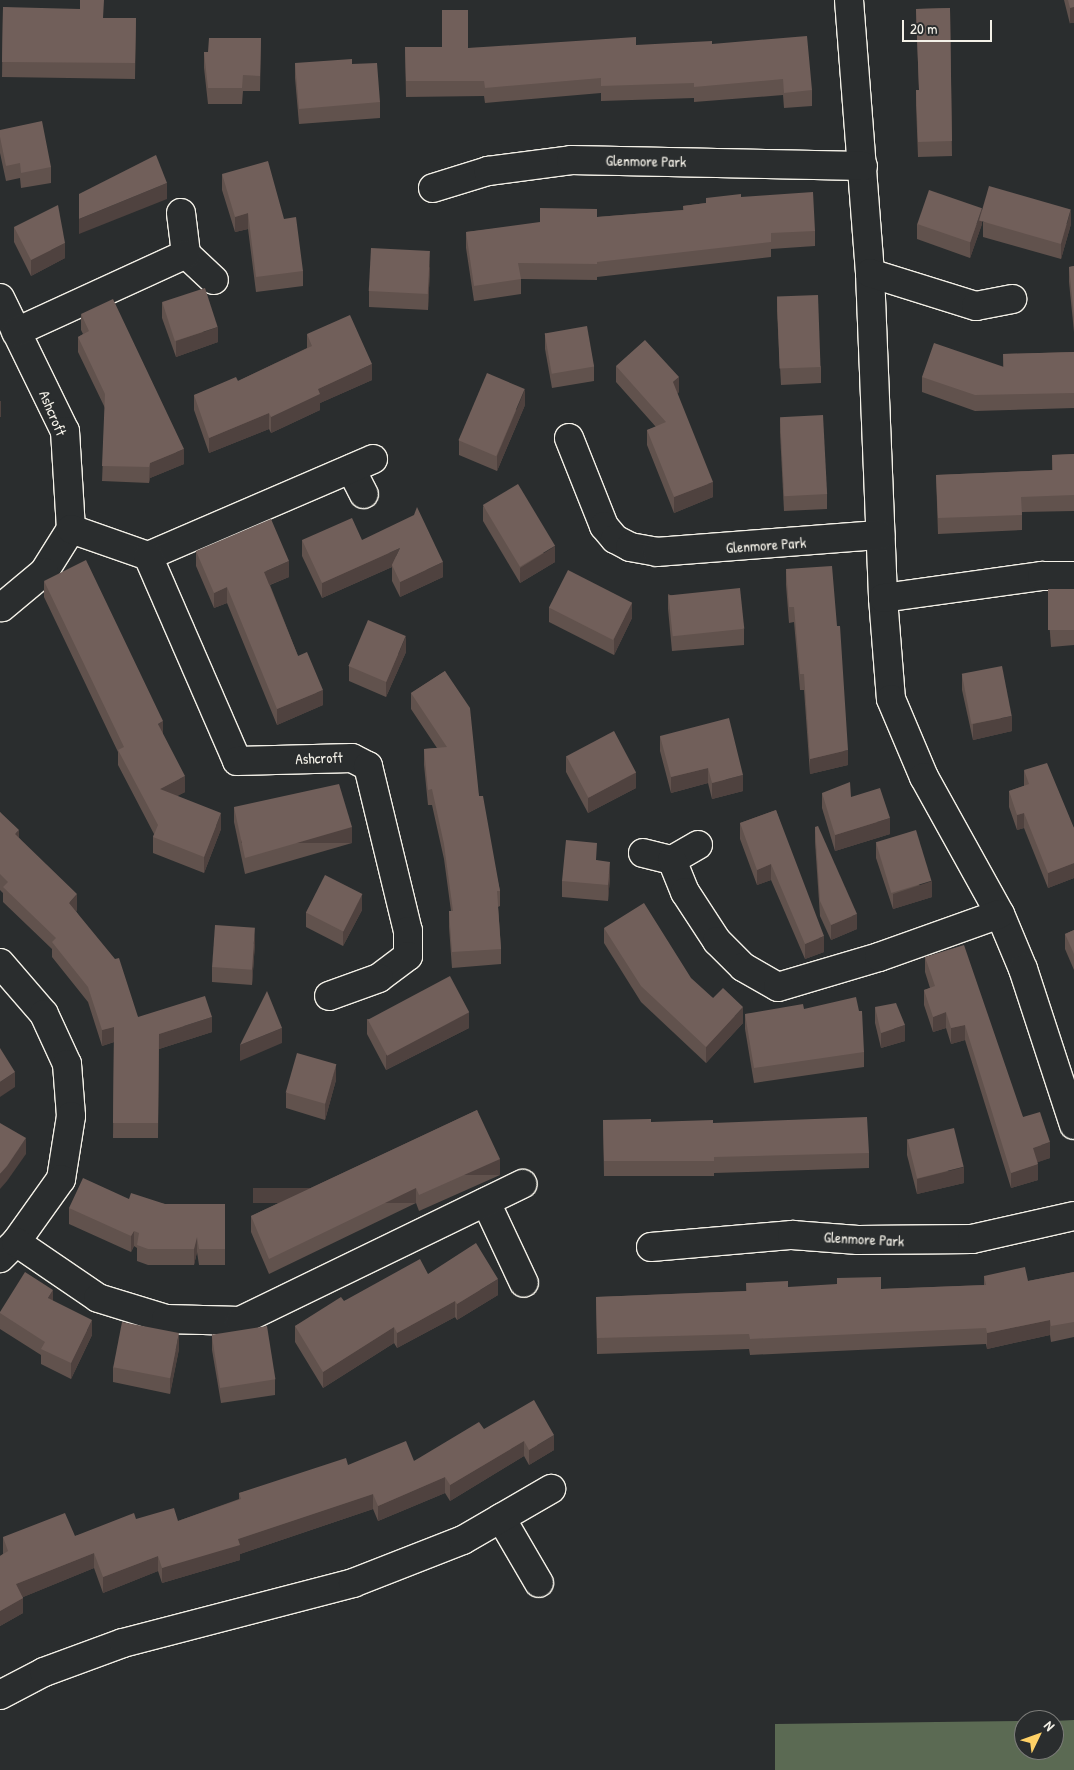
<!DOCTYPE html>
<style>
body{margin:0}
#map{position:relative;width:1074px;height:1770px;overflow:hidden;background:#2a2d2e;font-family:"Patrick Hand",sans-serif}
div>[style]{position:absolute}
.green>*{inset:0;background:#5b6a53}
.roads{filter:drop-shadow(1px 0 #f4f1e8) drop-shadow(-1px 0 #f4f1e8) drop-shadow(0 1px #f4f1e8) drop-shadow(0 -1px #f4f1e8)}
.minor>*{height:28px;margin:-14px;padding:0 14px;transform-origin:14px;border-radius:14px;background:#2a2d2e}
.wall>*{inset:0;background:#61524d}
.shaded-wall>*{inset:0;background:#4f423f;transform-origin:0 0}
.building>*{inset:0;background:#715f5a;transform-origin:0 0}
span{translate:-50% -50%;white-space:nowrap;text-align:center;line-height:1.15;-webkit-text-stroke:4px #2a2d2e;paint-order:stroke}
.street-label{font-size:15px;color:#f4f1e8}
.north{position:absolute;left:1014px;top:1710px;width:50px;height:50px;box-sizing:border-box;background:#2a2d2e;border:1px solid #7b7b78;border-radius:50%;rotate:48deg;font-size:14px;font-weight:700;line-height:20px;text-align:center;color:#f4f1e8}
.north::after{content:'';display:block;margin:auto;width:18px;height:22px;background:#ffd166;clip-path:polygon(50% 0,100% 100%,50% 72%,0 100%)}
.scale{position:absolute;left:902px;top:20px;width:90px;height:22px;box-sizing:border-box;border:2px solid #f4f1e8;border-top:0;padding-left:6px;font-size:15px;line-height:18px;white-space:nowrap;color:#f4f1e8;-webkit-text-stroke:4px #2a2d2e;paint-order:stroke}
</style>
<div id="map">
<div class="green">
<div style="clip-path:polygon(1074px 1720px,1074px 1770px,775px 1770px,775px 1724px,1024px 1721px,1024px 1750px,1054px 1750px,1054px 1721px)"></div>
</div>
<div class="roads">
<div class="minor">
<div style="left:849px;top:0;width:274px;rotate:85.6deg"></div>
<div style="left:870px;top:273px;width:325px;rotate:87.7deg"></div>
<div style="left:883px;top:598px;width:101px;rotate:85.5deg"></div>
<div style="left:891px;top:699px;width:85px;rotate:67.1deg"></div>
<div style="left:924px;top:777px;width:157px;rotate:61deg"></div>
<div style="left:1000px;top:914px;width:60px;rotate:67.3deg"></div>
<div style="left:1023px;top:969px;width:164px;rotate:71.9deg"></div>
<div style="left:433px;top:188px;width:58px;rotate:-17.2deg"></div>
<div style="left:488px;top:171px;width:84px;rotate:-7.5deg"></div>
<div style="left:571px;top:160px;width:292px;rotate:1.2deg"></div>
<div style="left:181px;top:213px;width:41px;rotate:83deg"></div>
<div style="left:186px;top:254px;width:38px;rotate:43deg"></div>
<div style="left:870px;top:273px;width:111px;rotate:17.3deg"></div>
<div style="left:976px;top:306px;width:37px;rotate:-11deg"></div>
<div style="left:0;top:298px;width:148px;rotate:64deg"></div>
<div style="left:65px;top:431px;width:98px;rotate:86.5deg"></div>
<div style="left:71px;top:529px;width:51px;rotate:122.1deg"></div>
<div style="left:44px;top:572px;width:55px;rotate:140.2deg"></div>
<div style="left:16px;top:332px;width:187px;rotate:-24.6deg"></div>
<div style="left:569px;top:438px;width:95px;rotate:68.3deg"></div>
<div style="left:604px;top:526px;width:17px;rotate:50deg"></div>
<div style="left:615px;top:539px;width:17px;rotate:28deg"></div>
<div style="left:630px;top:547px;width:27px;rotate:10deg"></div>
<div style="left:657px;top:552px;width:224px;rotate:-4.4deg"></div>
<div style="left:351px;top:469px;width:28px;rotate:63deg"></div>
<div style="left:71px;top:529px;width:82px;rotate:19.3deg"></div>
<div style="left:148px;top:556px;width:245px;rotate:-23.3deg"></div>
<div style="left:148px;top:556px;width:223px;rotate:66.5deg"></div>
<div style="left:237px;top:761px;width:115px;rotate:-1.5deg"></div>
<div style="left:352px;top:758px;width:18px;rotate:27deg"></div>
<div style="left:368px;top:766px;width:170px;rotate:76.4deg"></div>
<div style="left:408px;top:931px;width:25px;rotate:90deg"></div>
<div style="left:408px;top:956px;width:36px;rotate:143deg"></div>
<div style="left:379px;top:978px;width:53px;rotate:160.2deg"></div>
<div style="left:883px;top:598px;width:161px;rotate:-7.9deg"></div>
<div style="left:1042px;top:576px;width:32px"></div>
<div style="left:643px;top:853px;width:30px;rotate:14deg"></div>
<div style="left:672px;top:860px;width:30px;rotate:-30deg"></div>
<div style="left:672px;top:860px;width:35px;rotate:68deg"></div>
<div style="left:685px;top:892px;width:59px;rotate:56.9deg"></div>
<div style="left:717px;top:941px;width:37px;rotate:45deg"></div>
<div style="left:743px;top:967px;width:40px;rotate:29.7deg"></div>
<div style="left:778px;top:987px;width:105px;rotate:-16.5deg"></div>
<div style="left:879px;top:957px;width:128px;rotate:-19.6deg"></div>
<div style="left:0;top:963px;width:67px;rotate:49.2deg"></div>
<div style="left:44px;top:1014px;width:55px;rotate:65.3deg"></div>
<div style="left:67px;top:1064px;width:52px;rotate:85.6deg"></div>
<div style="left:71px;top:1116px;width:64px;rotate:99deg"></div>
<div style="left:61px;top:1179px;width:77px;rotate:125.5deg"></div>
<div style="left:16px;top:1242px;width:23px;rotate:135deg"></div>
<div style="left:486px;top:1202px;width:89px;rotate:64.9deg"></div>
<div style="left:16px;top:1242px;width:99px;rotate:34.3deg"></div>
<div style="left:98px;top:1298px;width:71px;rotate:17.2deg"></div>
<div style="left:166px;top:1319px;width:74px;rotate:1.5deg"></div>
<div style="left:240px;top:1321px;width:314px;rotate:-25.9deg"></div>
<div style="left:651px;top:1247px;width:142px;rotate:-4.9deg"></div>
<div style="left:792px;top:1235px;width:66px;rotate:4.3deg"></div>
<div style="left:858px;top:1240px;width:114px;rotate:-0.5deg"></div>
<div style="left:972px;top:1239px;width:105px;rotate:-12.7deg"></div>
<div style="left:501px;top:1518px;width:75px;rotate:59.7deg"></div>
<div style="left:0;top:1695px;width:50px;rotate:-27.6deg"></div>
<div style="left:44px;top:1672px;width:84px;rotate:-20.2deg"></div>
<div style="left:123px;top:1643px;width:238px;rotate:-14.6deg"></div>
<div style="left:353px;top:1583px;width:118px;rotate:-21.4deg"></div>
<div style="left:463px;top:1540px;width:102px;rotate:-30.1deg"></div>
</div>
</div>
<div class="wall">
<div style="clip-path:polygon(1064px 0,1074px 0,1070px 24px)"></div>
<div style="clip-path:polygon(3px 7px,104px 18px,136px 18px,135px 79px,2px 77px)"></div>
<div style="clip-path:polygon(950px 8px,952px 156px,918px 157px,916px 105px,916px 90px,919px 90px,916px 9px)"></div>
<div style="clip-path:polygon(261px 38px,260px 91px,243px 91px,242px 104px,208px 104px,204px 68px,204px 52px,208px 52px)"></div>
<div style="clip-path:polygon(712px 44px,812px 90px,812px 106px,784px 108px,783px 95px,694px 102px,694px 98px,601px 101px,601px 93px,485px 103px,484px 96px,406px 97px,405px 47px,468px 48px)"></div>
<div style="clip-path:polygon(295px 63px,352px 64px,380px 102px,380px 118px,299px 124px,295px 78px)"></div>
<div style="clip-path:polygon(0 130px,51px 167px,51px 183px,21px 188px,20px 178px,6px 181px,0 153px)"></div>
<div style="clip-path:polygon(222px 174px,303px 271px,303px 286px,256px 292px,248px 229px,235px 232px,222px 190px)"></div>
<div style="clip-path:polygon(741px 197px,815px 231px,815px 246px,771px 249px,771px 257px,597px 277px,597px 280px,521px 279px,521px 294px,474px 301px,466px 248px,466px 232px,597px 217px,683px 210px,683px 206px,706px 203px)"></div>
<div style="clip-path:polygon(983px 222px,1071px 224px,1061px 259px,983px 237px)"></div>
<div style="clip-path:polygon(917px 224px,982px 224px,970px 258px,917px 239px)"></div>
<div style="clip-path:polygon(14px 227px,65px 258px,31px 276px,14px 242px)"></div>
<div style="clip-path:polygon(1074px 266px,1074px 332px,1069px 282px,1069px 267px)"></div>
<div style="clip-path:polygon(430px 267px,428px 310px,369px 307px,369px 291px)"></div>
<div style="clip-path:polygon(777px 297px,821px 367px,821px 383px,781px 385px,777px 312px)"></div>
<div style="clip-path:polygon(162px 302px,218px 342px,176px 357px,162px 318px)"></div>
<div style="clip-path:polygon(81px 314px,184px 464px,150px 478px,149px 483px,102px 481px,105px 408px,78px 352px,78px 337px,83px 334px,81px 330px)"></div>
<div style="clip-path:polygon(545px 333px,594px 366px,594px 381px,552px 388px,545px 349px)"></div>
<div style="clip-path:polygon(307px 334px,372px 380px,320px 403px,320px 410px,271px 433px,269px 429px,209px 453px,194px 410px,194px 395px,238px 381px,307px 348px)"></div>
<div style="clip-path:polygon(1074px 352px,1074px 408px,975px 411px,922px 392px,922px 377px,1003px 367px,1003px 354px)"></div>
<div style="clip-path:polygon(616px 366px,679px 392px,677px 393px,713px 497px,674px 513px,647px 445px,647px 430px,656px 427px,616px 382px)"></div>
<div style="clip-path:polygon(525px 405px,497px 471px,459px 455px,459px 440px)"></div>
<div style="clip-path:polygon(780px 418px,827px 494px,827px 509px,784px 511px,780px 433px)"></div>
<div style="clip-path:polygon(1074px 454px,1074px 511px,1022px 512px,1022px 530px,938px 534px,936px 475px,1052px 470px,1052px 455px)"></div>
<div style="clip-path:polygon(483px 506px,555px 562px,520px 583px,483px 521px)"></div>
<div style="clip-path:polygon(302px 540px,362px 540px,443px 577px,400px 597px,392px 581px,392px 567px,322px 598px,302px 556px)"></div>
<div style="clip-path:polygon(196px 551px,289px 577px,270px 585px,298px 656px,323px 705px,277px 725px,227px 603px,214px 608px,196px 566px)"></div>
<div style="clip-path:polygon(786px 569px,848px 765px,810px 774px,804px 690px,800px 690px,794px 622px,789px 623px,786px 585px)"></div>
<div style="clip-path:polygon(44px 581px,163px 735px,185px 792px,177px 796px,221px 829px,204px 873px,153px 853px,153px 837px,154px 834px,118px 765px,118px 752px,44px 597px)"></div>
<div style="clip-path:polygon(1074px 589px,1074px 645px,1051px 647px,1048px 606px,1048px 591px)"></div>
<div style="clip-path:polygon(668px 594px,744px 629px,744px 645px,672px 651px,668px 609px)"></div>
<div style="clip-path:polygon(549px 607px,632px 618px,614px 655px,549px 622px)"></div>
<div style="clip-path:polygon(406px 652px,386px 697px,349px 681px,349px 666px)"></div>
<div style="clip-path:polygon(445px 671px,479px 796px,500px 891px,500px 906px,498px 907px,501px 949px,501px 964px,452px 968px,449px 927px,449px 911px,451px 911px,444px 859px,432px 805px,428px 805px,424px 765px,424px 749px,437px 748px,411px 709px,411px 693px)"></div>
<div style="clip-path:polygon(962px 675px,1012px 731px,973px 740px,962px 690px)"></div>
<div style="clip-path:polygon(660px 736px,743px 791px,712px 799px,708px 783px,671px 793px,660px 751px)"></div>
<div style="clip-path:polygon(566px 756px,636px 788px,588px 813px,566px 772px)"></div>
<div style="clip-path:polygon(1024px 770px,1074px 828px,1074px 878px,1048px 888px,1024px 828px,1017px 830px,1009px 807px,1009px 791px,1024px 786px)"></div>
<div style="clip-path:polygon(822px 793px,851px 797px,890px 834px,835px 851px,822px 808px)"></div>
<div style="clip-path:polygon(234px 807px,352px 843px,245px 874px,234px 822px)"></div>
<div style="clip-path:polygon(776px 810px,824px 952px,805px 959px,771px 880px,757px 885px,740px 839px,740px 823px)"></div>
<div style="clip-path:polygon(0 812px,19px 838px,77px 910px,76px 911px,138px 1017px,212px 1032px,159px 1049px,158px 1138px,113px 1138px,114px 1042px,102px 1046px,88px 1002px,52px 957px,52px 949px,3px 902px,3px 893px,0 890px)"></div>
<div style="clip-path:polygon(815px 827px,857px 929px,831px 940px,820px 916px,815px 842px)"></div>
<div style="clip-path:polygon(876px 843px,932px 897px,893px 909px,876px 858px)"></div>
<div style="clip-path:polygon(597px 860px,610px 877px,608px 901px,562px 897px,562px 881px)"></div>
<div style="clip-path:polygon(362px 910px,343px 946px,306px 927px,306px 912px)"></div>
<div style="clip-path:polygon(604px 928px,713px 998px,743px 1023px,706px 1063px,641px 1002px,604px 943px)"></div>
<div style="clip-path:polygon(1074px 930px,1074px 970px,1065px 949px,1065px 934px)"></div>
<div style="clip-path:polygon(255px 943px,252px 985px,212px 982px,212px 967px)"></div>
<div style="clip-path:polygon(925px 957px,1023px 1117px,1050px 1158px,1037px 1162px,1038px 1180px,1011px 1188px,965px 1040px,951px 1044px,946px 1028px,933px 1032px,924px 1005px,924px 990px,930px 988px,925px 972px)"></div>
<div style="clip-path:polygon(875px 1007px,905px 1041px,881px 1048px,875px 1023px)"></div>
<div style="clip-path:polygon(804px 1009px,864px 1052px,864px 1067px,754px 1083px,745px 1029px,745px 1014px)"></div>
<div style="clip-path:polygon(367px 1019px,469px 1028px,386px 1070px,367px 1034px)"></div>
<div style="clip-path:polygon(336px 1080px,325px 1120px,286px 1108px,286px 1093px)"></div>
<div style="clip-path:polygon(477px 1110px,500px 1175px,419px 1211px,416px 1203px,269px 1274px,251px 1232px,251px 1216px)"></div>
<div style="clip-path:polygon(603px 1120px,651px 1122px,713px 1123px,869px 1153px,869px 1168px,714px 1173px,714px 1176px,604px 1176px)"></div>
<div style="clip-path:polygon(907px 1139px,964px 1183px,917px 1194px,907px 1155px)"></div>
<div style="clip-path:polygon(129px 1199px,165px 1204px,225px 1204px,225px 1265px,199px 1265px,197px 1252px,194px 1265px,148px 1265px,137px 1261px,137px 1248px,134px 1246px,131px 1252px,69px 1224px,69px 1208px)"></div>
<div style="clip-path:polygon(1074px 1272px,1074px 1337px,1051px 1342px,1050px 1335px,987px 1349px,986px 1344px,750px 1355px,749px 1349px,597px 1354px,596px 1297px,746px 1291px,746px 1283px,788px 1287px,881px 1289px,984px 1285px,984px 1276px,1028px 1281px)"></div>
<div style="clip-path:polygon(428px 1274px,498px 1295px,457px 1320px,455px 1317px,397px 1348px,394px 1343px,323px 1388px,295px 1342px,295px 1326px,344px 1301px)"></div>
<div style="clip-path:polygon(53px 1301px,92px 1335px,71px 1379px,41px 1364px,41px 1355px,0 1329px,0 1312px)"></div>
<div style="clip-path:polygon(212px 1334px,275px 1379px,275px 1395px,221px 1403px,212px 1350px)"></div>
<div style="clip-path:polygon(179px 1349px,170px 1394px,113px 1382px,113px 1367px)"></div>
<div style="clip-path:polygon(484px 1429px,554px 1450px,529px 1465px,524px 1456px,450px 1501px,445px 1493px,378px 1521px,373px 1509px,240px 1554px,240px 1560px,162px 1583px,158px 1571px,103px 1593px,94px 1568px,23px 1597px,23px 1613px,0 1626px,0 1556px,3px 1554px,3px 1537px,75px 1536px,136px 1519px,178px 1521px,239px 1499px,239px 1493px,348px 1465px,414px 1461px)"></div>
</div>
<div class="shaded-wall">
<div style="left:1074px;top:7px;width:16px;height:4px;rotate:90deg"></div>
<div style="clip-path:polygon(167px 183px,167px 199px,79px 234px,79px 219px)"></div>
<div style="clip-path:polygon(982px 208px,982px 224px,970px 258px,970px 243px)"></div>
<div style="clip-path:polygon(1071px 209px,1071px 224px,1061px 259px,1061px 244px)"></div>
<div style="clip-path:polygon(248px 213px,248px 229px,235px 232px,235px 217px)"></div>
<div style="clip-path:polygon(65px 243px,65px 258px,31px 276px,31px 260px)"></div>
<div style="clip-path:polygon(430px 251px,430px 267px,428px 310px,428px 295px)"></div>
<div style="clip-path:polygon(218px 327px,218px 342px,176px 357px,176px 341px)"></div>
<div style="clip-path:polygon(372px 364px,372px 380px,320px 403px,320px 410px,271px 433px,271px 417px,318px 389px)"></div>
<div style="clip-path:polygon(679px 377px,679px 392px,673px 398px,673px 382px)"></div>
<div style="clip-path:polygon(525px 389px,525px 405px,497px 471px,497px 456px)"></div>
<div style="left:1px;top:401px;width:16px;height:1px;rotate:90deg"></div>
<div style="clip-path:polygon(269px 413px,269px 429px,209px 453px,209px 438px)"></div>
<div style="clip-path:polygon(184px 449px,184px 464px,150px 478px,149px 483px,150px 463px)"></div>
<div style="clip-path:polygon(713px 482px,713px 497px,674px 513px,674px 497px)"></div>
<div style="clip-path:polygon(555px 546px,555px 562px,520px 583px,520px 568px)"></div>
<div style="clip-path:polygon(400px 548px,392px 565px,392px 567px,322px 598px,322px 583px)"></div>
<div style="clip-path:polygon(289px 561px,289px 577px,264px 587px,264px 572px)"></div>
<div style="clip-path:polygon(443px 562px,443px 577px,400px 597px,400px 582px)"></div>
<div style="clip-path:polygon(227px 587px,227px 603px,214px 608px,214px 593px)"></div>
<div style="clip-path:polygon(632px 602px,632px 618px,614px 655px,614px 639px)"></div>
<div style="clip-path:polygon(406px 636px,406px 652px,386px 697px,386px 682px)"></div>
<div style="clip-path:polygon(323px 690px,323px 705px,277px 725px,277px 709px)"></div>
<div style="clip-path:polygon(1012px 716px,1012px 731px,973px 740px,973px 724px)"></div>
<div style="clip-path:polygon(163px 721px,163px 737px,158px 724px)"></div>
<div style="clip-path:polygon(848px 750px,848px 765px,810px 774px,810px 759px)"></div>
<div style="clip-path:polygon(708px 768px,708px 783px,671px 793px,671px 777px)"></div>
<div style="clip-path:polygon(636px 772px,636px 788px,588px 813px,588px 798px)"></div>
<div style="clip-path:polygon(743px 775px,743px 791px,712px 799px,712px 783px)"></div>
<div style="clip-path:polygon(185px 776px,185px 792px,160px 805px,160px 789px)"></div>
<div style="clip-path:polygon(221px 813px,221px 829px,204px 873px,204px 857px)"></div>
<div style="clip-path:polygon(1024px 813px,1024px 828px,1017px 830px,1017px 815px)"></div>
<div style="clip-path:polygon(890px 818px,890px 834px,835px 851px,835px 835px)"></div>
<div style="left:352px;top:827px;width:16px;height:111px;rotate:90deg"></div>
<div style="clip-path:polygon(19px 830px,19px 845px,15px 834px)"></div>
<div style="clip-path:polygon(610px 862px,610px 877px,608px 901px,608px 885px)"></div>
<div style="clip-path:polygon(1074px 863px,1074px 878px,1048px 888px,1048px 873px)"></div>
<div style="clip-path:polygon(771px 864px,771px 880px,757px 885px,757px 870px)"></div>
<div style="clip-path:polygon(932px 881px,932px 897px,893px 909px,893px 894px)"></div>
<div style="clip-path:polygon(77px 894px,77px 910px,69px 918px,69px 903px)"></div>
<div style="clip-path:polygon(362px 894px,362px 910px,343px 946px,343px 931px)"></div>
<div style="clip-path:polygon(857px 914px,857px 929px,831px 940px,831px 925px)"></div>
<div style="clip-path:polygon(255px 928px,255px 943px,252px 985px,252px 969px)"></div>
<div style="clip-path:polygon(824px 936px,824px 952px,805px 959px,805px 944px)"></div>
<div style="clip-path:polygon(743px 1007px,743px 1023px,706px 1063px,706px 1047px)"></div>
<div style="clip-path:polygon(469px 1012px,469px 1028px,386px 1070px,386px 1055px)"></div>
<div style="clip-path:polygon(946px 1012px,946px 1028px,933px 1032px,933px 1017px)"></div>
<div style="clip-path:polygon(212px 1017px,212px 1032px,159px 1049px,158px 1138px,159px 1034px)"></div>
<div style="clip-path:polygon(905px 1025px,905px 1041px,881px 1048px,881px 1033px)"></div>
<div style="clip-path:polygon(965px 1025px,965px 1040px,951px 1044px,951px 1028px)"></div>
<div style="clip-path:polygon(114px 1027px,114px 1042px,102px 1046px,102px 1030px)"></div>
<div style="clip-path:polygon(282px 1028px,282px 1043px,240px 1061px,240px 1045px)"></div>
<div style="clip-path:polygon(336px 1064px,336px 1080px,325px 1120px,325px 1104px)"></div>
<div style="clip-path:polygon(15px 1072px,15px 1087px,0 1097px,0 1082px)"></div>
<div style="clip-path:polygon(26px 1138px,26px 1154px,7px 1181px,0 1189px,0 1174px)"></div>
<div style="clip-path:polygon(1050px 1142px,1050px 1158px,1033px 1164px,1033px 1148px)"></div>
<div style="left:500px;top:1159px;width:16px;height:89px;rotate:90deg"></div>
<div style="clip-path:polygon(1038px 1164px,1038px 1180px,1011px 1188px,1011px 1173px)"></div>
<div style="clip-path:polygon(964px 1167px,964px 1183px,917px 1194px,917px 1179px)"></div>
<div style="left:416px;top:1188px;width:15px;height:163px;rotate:90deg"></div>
<div style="clip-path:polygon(134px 1231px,134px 1246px,131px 1252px,131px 1236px)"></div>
<div style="clip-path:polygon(197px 1237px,197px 1252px,194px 1265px,194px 1249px)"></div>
<div style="clip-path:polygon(498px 1279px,498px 1295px,457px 1320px,457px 1304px)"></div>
<div style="clip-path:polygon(53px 1290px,53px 1305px,48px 1298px)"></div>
<div style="clip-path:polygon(455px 1301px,455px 1317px,397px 1348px,397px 1333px)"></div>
<div style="clip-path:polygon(92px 1320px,92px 1335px,71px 1379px,71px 1363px)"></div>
<div style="clip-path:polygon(1050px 1320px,1050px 1335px,987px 1349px,987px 1333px)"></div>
<div style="clip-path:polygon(394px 1327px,394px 1343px,323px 1388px,323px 1372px)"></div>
<div style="clip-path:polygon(179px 1333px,179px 1349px,170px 1394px,170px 1378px)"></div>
<div style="clip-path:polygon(554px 1435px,554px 1450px,529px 1465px,529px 1450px)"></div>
<div style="clip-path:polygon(524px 1441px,524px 1456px,450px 1501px,450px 1485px)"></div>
<div style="clip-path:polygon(445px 1477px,445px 1493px,378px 1521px,378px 1506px)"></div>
<div style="clip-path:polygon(373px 1494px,373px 1509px,240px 1554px,240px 1560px,162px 1583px,162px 1568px,238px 1539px)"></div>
<div style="clip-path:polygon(94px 1553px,94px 1568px,16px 1600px,16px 1584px)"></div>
<div style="clip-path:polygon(158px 1556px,158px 1571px,103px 1593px,103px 1577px)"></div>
<div style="clip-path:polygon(23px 1598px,23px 1613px,0 1626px,0 1611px)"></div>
</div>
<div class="building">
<div style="clip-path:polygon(80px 0,104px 0,103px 18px,136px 18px,135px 63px,2px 62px,3px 7px,80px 9px)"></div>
<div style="clip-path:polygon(1068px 0,1074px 0,1074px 7px,1070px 8px)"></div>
<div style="clip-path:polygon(950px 8px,952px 141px,918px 142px,916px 90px,919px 90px,916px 9px)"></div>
<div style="clip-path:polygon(442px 10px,468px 10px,468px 48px,636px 37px,636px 45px,712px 41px,712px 44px,807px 36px,812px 90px,784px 93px,783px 79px,694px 87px,694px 83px,601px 86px,601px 78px,485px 88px,484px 81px,406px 81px,405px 47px,442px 47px)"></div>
<div style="clip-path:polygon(209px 38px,261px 38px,260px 76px,243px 75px,242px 88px,208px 88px,204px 52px,208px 52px)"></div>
<div style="clip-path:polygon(352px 59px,352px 64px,377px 63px,380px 102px,299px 109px,295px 63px)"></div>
<div style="clip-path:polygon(42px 121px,51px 167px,21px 173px,20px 163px,6px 166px,0 137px,0 130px)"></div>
<div style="clip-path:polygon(156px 155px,167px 183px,79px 219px,79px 194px)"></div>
<div style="clip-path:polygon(268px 161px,284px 219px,296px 217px,303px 271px,256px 277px,248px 213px,235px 217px,222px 174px)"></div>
<div style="left:989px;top:186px;width:85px;height:36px;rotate:16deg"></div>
<div style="left:929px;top:190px;width:56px;height:36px;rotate:19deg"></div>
<div style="clip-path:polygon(813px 192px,815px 231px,771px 233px,771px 242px,597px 262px,597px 264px,518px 263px,521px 279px,474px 286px,466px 232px,540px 222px,540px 208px,597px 209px,597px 217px,684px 210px,683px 206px,706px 203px,706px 198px,741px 194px,741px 197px)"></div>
<div style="clip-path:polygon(58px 205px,65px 243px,31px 260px,14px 227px)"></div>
<div style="left:371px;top:248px;width:59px;height:43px;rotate:3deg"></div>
<div style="clip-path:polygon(1074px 266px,1074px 317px,1069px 267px)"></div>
<div style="left:205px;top:288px;width:41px;height:45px;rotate:72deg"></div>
<div style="left:818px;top:295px;width:72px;height:41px;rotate:88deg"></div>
<div style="clip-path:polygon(113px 299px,184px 449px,150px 463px,149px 467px,102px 466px,105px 394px,78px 337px,89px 331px,81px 314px)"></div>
<div style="clip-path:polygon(350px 315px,372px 364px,318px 389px,320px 394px,271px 417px,269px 413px,209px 438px,194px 395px,236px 377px,238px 381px,312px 346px,307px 334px)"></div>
<div style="left:587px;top:326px;width:41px;height:43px;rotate:80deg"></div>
<div style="clip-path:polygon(645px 340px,679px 377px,673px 382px,713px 482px,674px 497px,647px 430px,666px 422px,616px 366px)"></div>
<div style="clip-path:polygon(934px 343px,1004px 367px,1003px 354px,1074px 352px,1074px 393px,975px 395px,922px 377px)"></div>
<div style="left:487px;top:373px;width:41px;height:73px;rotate:23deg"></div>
<div style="left:823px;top:415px;width:79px;height:43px;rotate:87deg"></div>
<div style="clip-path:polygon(1074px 454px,1074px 495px,1021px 497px,1022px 515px,938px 518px,936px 475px,1053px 470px,1052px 455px)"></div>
<div style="left:518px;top:484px;width:72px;height:41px;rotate:59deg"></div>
<div style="clip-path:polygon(417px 507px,443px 562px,400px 582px,392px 565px,400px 548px,322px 583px,302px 540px,352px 518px,362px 540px,414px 515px)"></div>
<div style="clip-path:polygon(271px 519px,289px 561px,264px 572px,298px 656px,307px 652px,323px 690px,277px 709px,227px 587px,214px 593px,196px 551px)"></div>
<div style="clip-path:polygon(86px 560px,163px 721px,158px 724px,185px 776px,160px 789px,221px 813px,204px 857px,153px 837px,158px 825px,118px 750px,124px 747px,44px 581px)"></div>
<div style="clip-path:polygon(832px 566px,837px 626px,840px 626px,848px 750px,810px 759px,804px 674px,800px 674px,794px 607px,789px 607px,786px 569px)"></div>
<div style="left:568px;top:570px;width:72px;height:42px;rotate:27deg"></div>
<div style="left:740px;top:588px;width:41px;height:72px;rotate:84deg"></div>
<div style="left:1074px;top:589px;width:41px;height:26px;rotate:90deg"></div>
<div style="left:368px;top:620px;width:41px;height:50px;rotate:23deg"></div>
<div style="left:1002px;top:666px;width:51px;height:41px;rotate:79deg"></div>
<div style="clip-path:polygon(445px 671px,470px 708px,479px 796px,483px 796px,500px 891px,497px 891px,501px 949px,452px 952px,449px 911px,453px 911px,444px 844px,432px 789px,428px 790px,424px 749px,447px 747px,411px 693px)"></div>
<div style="clip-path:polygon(729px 718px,743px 775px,712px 783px,708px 768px,671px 777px,660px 736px)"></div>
<div style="left:614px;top:731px;width:47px;height:54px;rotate:62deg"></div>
<div style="clip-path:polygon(1047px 763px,1074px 828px,1074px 863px,1048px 873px,1024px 813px,1017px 815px,1009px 791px,1029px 784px,1024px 770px)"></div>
<div style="clip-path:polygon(850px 782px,851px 797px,880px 788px,890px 818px,835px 835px,822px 793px)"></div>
<div style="clip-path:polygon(339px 784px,352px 827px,245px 858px,234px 807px)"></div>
<div style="clip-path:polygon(776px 810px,824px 936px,805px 944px,771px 864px,757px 870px,740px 823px)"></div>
<div style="clip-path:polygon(0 812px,19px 830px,15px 834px,77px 894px,69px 903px,115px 959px,119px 958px,138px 1017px,205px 996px,212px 1017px,159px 1034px,158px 1123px,113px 1123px,114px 1027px,102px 1030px,88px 987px,52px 942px,56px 938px,3px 887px,8px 882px,0 874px)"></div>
<div style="clip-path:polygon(818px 826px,857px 914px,831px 925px,820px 901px,815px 827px)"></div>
<div style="left:916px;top:830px;width:53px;height:42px;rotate:73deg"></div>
<div style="clip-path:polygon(566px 840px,597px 843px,596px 860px,610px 862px,608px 885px,562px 881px)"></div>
<div style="left:325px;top:875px;width:42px;height:42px;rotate:27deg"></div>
<div style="clip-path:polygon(644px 903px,691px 978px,713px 998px,723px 988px,743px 1007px,706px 1047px,641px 986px,604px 928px)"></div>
<div style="left:215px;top:925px;width:40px;height:42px;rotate:4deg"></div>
<div style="clip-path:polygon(1074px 930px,1074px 954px,1065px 934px)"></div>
<div style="clip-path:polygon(964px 945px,1023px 1117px,1040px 1112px,1050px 1142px,1033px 1148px,1038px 1164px,1011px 1173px,965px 1025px,951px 1028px,946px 1012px,933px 1017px,924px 990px,935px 986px,925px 957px)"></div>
<div style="left:450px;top:976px;width:41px;height:93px;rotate:62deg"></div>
<div style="clip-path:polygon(267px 991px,282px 1028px,240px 1045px)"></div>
<div style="clip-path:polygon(856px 997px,859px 1011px,862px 1011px,864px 1052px,754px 1068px,745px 1014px,803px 1004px,804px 1009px)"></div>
<div style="clip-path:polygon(896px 1003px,905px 1025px,881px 1033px,875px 1007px)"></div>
<div style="clip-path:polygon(0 1048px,15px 1072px,0 1082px)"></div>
<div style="left:297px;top:1053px;width:41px;height:41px;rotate:16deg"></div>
<div style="clip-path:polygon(477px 1110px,500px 1159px,419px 1195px,416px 1188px,269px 1259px,251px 1216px)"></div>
<div style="clip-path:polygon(867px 1117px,869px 1153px,714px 1157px,714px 1161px,604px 1161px,603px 1120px,651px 1119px,651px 1122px,713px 1120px,713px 1123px)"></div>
<div style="clip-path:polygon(0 1123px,26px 1138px,7px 1166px,0 1174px)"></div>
<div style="left:954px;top:1128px;width:40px;height:48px;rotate:76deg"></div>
<div style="clip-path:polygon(83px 1178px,129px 1199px,131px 1193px,165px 1204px,225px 1204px,225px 1249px,199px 1249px,197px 1237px,194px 1249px,148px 1249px,137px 1245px,139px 1233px,134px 1231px,131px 1236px,69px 1208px)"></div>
<div style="clip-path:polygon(476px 1243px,498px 1279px,457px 1304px,455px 1301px,397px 1333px,394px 1327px,323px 1372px,295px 1326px,341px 1297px,344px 1301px,420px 1259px,428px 1274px)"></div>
<div style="clip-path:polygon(1025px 1267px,1028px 1281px,1074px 1272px,1074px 1322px,1051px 1326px,1050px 1320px,987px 1333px,986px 1328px,750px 1339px,749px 1334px,597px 1338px,596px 1297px,747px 1291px,746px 1283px,788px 1281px,788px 1287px,837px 1284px,837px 1278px,881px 1277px,881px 1289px,986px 1285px,984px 1276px)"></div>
<div style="clip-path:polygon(25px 1272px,53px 1290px,48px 1298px,92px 1320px,71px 1363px,41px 1349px,45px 1342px,0 1313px,0 1312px)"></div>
<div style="left:122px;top:1322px;width:58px;height:46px;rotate:11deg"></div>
<div style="left:267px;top:1326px;width:54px;height:56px;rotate:81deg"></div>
<div style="clip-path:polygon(534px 1400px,554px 1435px,529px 1450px,524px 1441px,450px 1485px,445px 1477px,378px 1506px,373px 1494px,238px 1539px,240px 1545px,162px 1568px,158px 1556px,103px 1577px,94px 1553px,16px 1584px,23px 1598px,0 1611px,0 1556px,8px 1551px,3px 1537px,65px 1513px,75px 1536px,134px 1513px,136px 1519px,174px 1508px,178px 1521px,241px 1499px,239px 1493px,346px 1458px,348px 1465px,406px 1441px,414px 1461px,479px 1422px,484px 1429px)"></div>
</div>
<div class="street-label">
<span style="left:646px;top:161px;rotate:1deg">Glenmore Park</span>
<span style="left:53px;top:413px;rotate:67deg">Ashcroft</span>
<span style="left:766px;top:545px;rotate:-4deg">Glenmore Park</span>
<span style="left:319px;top:758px;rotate:-2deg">Ashcroft</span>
<span style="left:864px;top:1239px;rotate:3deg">Glenmore Park</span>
</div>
<div class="north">N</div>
<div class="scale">20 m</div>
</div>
